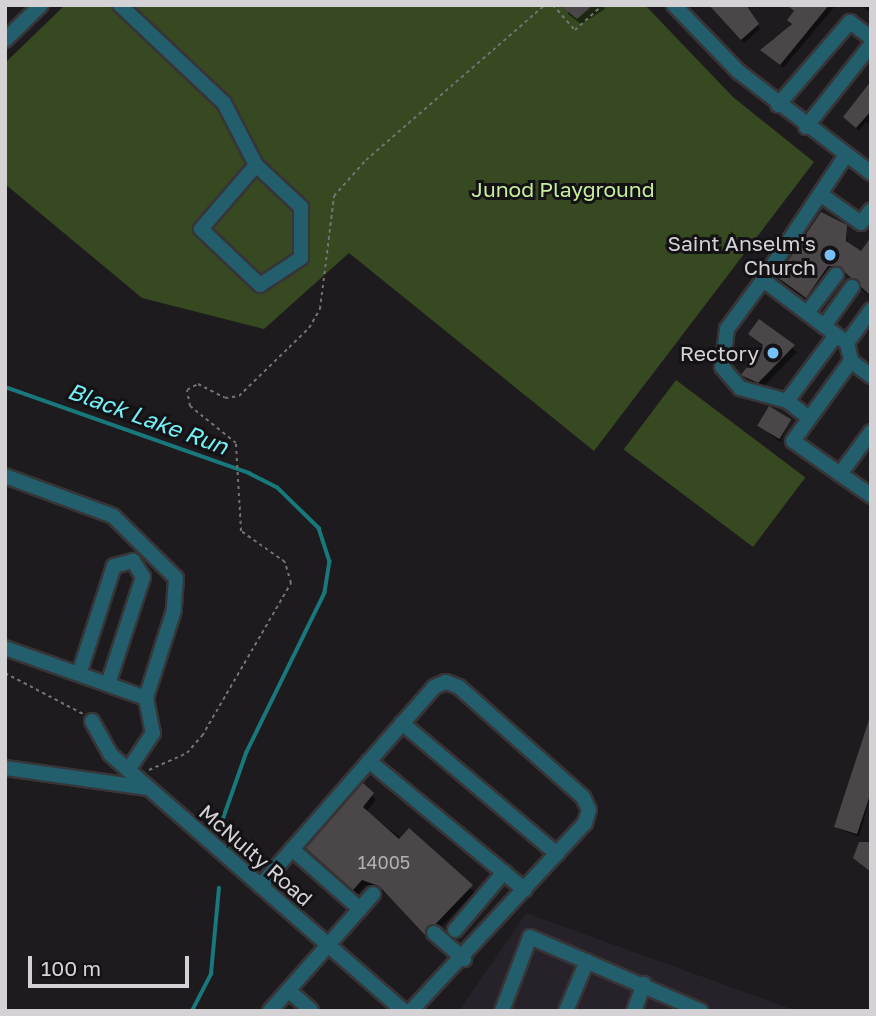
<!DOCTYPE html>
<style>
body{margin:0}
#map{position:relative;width:876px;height:1016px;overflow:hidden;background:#1d1b1e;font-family:"Golos Text",sans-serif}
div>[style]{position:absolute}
.built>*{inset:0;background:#27212a}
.green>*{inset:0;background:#364920;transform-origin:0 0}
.shadow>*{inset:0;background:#0007}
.stream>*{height:3.5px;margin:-1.75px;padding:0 1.75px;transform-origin:1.75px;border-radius:1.75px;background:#18787b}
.building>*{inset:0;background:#4b4749;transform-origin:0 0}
.path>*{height:2px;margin-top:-1px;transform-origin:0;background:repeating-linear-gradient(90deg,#747275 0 3.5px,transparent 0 7px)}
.roads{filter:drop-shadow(2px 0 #373538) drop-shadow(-2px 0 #373538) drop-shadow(0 2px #373538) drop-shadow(0 -2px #373538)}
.minor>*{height:14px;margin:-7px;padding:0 7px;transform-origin:7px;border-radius:7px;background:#235e6c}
.dots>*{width:19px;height:19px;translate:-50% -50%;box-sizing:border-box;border:4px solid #141215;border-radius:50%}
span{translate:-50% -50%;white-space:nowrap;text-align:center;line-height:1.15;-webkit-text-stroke:6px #141215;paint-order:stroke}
.number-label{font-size:18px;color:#b2afb2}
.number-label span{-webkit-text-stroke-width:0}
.park-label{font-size:21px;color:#c5ed9c}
.poi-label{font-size:21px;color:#d4d2d5}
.right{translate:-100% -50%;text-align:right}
.street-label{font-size:21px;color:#d4d2d5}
.water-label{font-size:23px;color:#72f0f5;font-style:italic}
.frame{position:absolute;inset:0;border:7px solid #d4d2d5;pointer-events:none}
.scale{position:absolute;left:28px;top:956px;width:161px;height:32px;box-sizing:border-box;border:4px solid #d4d2d5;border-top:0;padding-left:9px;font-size:21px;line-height:24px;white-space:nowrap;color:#d4d2d5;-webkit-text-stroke:5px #141215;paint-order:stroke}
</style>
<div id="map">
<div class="built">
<div style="clip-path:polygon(526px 913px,797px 1011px,459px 1011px)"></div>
</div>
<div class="green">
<div style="clip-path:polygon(65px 5px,645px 5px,733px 97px,814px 162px,594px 451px,349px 253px,264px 329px,142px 298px,5px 184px,5px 63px)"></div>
<div style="left:676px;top:380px;width:162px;height:87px;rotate:37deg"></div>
</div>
<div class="shadow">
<div style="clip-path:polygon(569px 5px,602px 5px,605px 9px,581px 24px,568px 14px)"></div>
<div style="clip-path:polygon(710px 5px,758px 25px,760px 29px,744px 43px)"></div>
<div style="clip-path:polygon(809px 5px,836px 5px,783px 68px,762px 50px,774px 37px,780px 42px,798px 9px)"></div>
<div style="clip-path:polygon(861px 5px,871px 5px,871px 13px)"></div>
<div style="clip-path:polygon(871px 110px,871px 126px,866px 122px,859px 131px,845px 117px)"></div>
<div style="clip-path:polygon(846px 226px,848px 245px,861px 254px,871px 240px,871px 298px,843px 271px,831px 272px,810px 302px,782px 283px,779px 277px)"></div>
<div style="clip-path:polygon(759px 321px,797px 352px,762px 388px,743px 375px,763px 347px,750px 334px)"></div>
<div style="clip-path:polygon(789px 420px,780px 442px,758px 425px)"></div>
<div style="clip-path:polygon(871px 720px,871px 794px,859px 837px,835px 827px)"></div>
<div style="clip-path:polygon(363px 786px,376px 800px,366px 812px,475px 892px,429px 939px,384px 892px,366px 885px,357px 895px,308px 849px)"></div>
</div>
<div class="stream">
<div style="left:5px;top:387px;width:259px;rotate:19.4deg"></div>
<div style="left:249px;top:473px;width:31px;rotate:27deg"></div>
<div style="left:277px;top:487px;width:59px;rotate:44.3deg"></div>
<div style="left:319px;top:528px;width:35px;rotate:72deg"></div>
<div style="left:330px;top:561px;width:32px;rotate:99deg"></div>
<div style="left:325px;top:593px;width:177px;rotate:116.1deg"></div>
<div style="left:247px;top:752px;width:75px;rotate:109.4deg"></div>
<div style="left:192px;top:1011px;width:42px;rotate:-62.8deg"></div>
<div style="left:211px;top:974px;width:86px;rotate:-84.7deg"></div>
</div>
<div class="building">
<div style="clip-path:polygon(560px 5px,593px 5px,577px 19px)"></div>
<div style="clip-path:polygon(709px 5px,746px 5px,759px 24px,741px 40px)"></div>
<div style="clip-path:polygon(787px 5px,829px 5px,780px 65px,760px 50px,792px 24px,787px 20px,794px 11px)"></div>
<div style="clip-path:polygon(871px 81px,871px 111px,856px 128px,843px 117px)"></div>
<div style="clip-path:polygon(821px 212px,847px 225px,846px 241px,861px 251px,871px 237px,871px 296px,838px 266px,828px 266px,806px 298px,777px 277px)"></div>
<div style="clip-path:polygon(759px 319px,795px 345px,758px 383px,741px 375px,763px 345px,748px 334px)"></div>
<div style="left:769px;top:406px;width:26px;height:23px;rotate:31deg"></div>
<div style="clip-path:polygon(869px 720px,871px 792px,857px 834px,834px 827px)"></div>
<div style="clip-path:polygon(363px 783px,374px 793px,363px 807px,399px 839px,409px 828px,473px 885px,425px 935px,379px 886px,362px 880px,353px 890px,306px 848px)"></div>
<div style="clip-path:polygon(859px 842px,871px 842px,871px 872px,853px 858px)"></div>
</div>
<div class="path">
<div style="left:553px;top:5px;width:33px;rotate:49deg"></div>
<div style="left:575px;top:30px;width:38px;rotate:-42deg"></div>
<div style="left:5px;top:673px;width:88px;rotate:27.7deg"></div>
<div style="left:149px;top:770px;width:42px;rotate:-24.1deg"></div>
<div style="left:187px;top:753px;width:23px;rotate:-49deg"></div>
<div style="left:202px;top:736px;width:177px;rotate:-59.8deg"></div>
<div style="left:291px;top:583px;width:22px;rotate:-106deg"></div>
<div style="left:285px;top:562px;width:54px;rotate:-144.8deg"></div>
<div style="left:241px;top:531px;width:88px;rotate:-93.3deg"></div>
<div style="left:236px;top:443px;width:59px;rotate:-141.2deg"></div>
<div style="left:190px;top:406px;width:16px;rotate:-101deg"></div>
<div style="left:187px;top:390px;width:13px;rotate:-29deg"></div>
<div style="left:198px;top:384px;width:30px;rotate:27deg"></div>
<div style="left:225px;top:398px;width:14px;rotate:-8deg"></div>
<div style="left:239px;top:396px;width:98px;rotate:-44.2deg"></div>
<div style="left:309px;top:328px;width:22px;rotate:-60deg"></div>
<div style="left:320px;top:309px;width:114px;rotate:-82.9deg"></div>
<div style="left:334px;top:196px;width:48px;rotate:-48.4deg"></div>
<div style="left:366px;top:160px;width:237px;rotate:-40.9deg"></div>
</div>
<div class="roads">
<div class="minor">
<div style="left:120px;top:5px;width:143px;rotate:43.3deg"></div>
<div style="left:224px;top:103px;width:70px;rotate:62.7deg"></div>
<div style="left:256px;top:165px;width:62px;rotate:43deg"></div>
<div style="left:301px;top:207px;width:51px;rotate:90deg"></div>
<div style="left:301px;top:258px;width:49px;rotate:146.6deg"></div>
<div style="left:260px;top:285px;width:81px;rotate:-136.5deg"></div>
<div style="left:201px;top:229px;width:84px;rotate:-49.3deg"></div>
<div style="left:674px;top:5px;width:93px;rotate:45.9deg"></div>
<div style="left:739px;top:72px;width:166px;rotate:37.4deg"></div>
<div style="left:5px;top:40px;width:50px;rotate:-44.2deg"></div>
<div style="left:778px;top:105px;width:110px;rotate:-49.1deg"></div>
<div style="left:850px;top:22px;width:26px;rotate:37deg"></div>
<div style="left:806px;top:127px;width:105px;rotate:-51.6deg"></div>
<div style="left:846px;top:155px;width:150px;rotate:123.6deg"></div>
<div style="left:763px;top:280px;width:105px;rotate:36.9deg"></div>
<div style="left:847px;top:343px;width:18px;rotate:77deg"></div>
<div style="left:851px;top:361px;width:25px;rotate:37deg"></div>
<div style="left:820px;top:194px;width:50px;rotate:35.3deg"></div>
<div style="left:861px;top:223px;width:16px;rotate:-52deg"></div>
<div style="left:763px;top:280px;width:61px;rotate:126.3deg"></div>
<div style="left:727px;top:329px;width:38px;rotate:97deg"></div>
<div style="left:722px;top:367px;width:28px;rotate:49deg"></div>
<div style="left:740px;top:388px;width:49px;rotate:15.5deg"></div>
<div style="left:807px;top:313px;width:48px;rotate:-52.7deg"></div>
<div style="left:824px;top:326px;width:48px;rotate:-54.3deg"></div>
<div style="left:847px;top:343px;width:41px;rotate:-54deg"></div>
<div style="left:809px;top:418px;width:28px;rotate:-142deg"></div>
<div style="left:787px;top:401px;width:82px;rotate:-53.4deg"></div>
<div style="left:871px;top:432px;width:52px;rotate:126.4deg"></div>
<div style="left:840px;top:474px;width:38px;rotate:35deg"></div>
<div style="left:840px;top:474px;width:57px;rotate:-144.9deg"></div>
<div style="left:793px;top:441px;width:99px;rotate:-54.1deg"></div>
<div style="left:5px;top:476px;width:115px;rotate:20.3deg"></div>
<div style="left:113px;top:516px;width:88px;rotate:44.5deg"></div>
<div style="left:176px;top:578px;width:32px;rotate:94deg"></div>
<div style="left:174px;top:610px;width:92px;rotate:107.7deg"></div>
<div style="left:146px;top:698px;width:36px;rotate:79deg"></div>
<div style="left:153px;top:733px;width:45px;rotate:124deg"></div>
<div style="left:5px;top:648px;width:150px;rotate:19.5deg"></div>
<div style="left:80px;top:671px;width:110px;rotate:-72.1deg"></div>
<div style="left:114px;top:566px;width:20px;rotate:-15deg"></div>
<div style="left:133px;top:561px;width:19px;rotate:58deg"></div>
<div style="left:143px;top:577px;width:109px;rotate:108.1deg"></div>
<div style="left:92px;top:721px;width:38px;rotate:61deg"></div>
<div style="left:110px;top:754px;width:390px;rotate:41.2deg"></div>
<div style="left:402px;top:723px;width:203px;rotate:40.2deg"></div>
<div style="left:369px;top:761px;width:202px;rotate:39.6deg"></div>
<div style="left:5px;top:768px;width:144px;rotate:8deg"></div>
<div style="left:292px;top:849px;width:91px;rotate:41.4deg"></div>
<div style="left:260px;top:886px;width:264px;rotate:-48.8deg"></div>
<div style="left:434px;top:687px;width:13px;rotate:-23deg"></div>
<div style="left:446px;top:682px;width:14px;rotate:21deg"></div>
<div style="left:459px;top:687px;width:166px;rotate:41.6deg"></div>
<div style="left:583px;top:797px;width:14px;rotate:65deg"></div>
<div style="left:589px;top:810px;width:14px;rotate:107deg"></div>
<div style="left:585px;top:823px;width:256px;rotate:132.8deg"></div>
<div style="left:455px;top:930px;width:76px;rotate:-49.8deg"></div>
<div style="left:434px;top:933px;width:40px;rotate:41deg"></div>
<div style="left:288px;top:990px;width:30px;rotate:41deg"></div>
<div style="left:270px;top:1011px;width:156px;rotate:-48.6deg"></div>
<div style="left:502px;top:1011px;width:79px;rotate:-69.3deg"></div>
<div style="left:530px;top:937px;width:186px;rotate:23.4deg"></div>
<div style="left:566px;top:1011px;width:54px;rotate:-67.2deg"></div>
<div style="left:634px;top:1011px;width:29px;rotate:-70deg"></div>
</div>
</div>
<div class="dots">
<div style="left:830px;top:255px;background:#76c0f7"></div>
<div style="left:773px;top:353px;background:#76c0f7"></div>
</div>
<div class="number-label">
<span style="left:384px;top:862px">14005</span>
</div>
<div class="park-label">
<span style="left:563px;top:189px">Junod Playground</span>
</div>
<div class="poi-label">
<span class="right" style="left:816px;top:255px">Saint Anselm's<br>Church</span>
<span class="right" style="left:759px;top:353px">Rectory</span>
</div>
<div class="street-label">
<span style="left:256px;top:855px;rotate:41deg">McNulty Road</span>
</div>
<div class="water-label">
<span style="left:148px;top:418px;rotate:20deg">Black Lake Run</span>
</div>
<div class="frame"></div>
<div class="scale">100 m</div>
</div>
